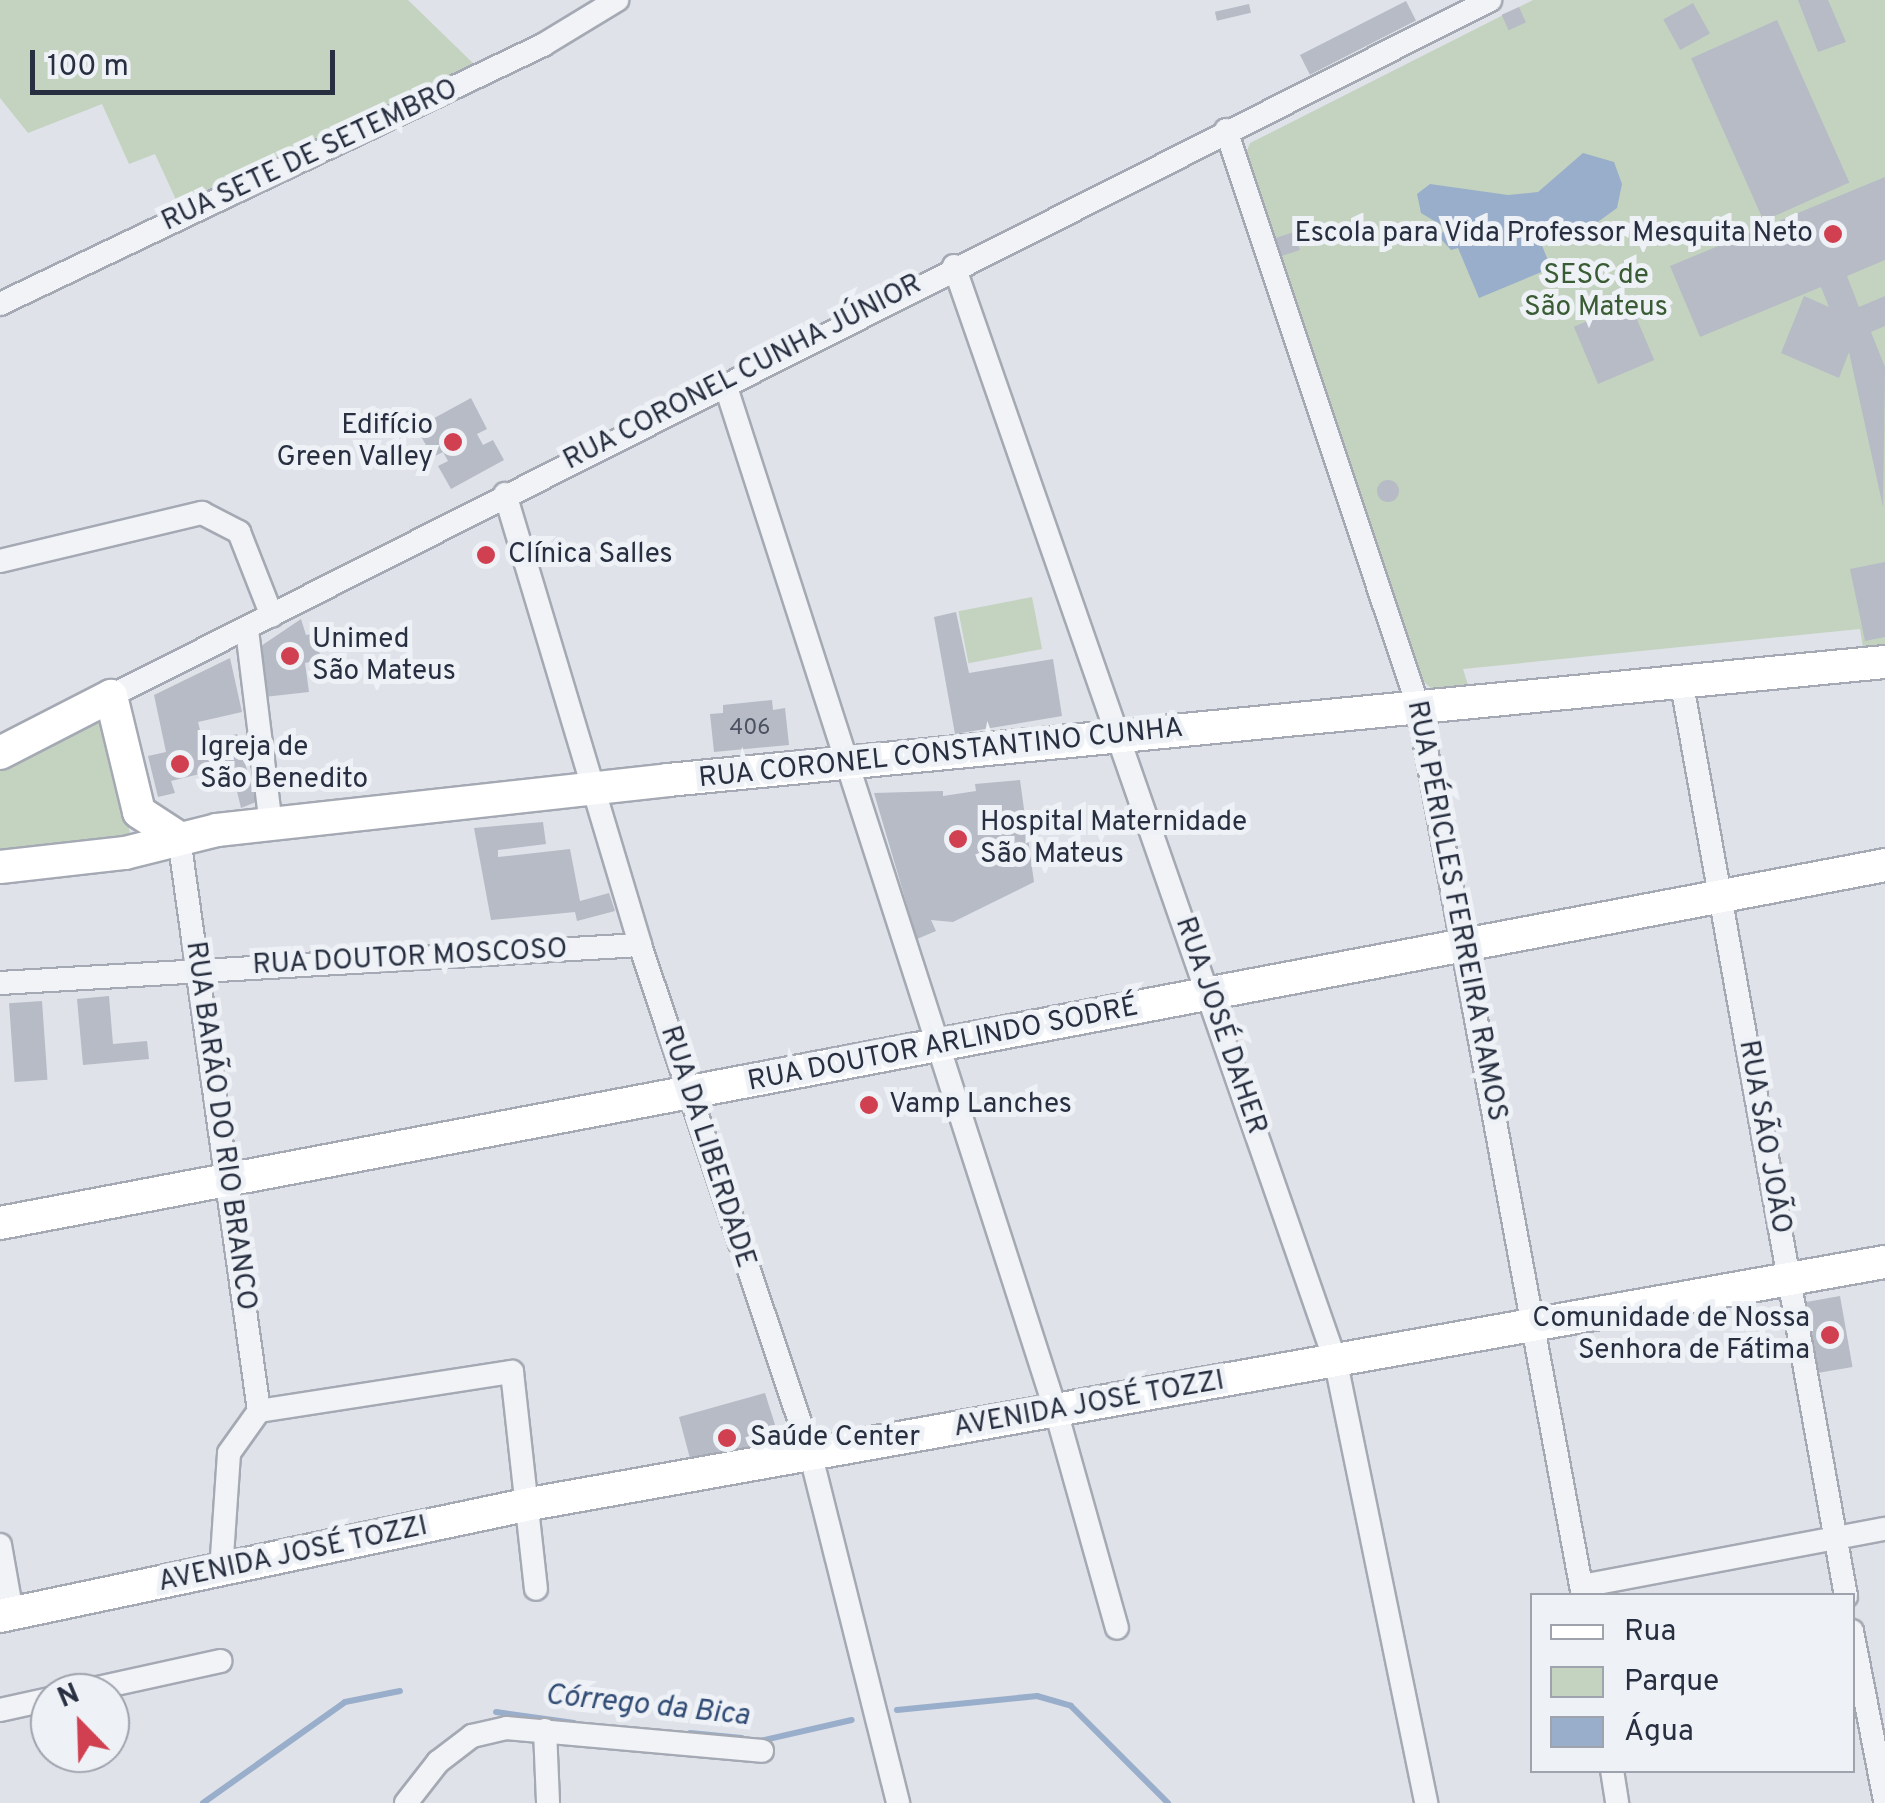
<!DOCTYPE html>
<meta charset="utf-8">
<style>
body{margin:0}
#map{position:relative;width:1885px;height:1803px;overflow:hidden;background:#dfe2e9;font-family:Overpass,sans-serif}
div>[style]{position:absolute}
.green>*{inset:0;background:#c4d3c0;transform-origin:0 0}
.water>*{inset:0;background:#99aeca}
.stream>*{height:6px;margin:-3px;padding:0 3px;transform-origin:3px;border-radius:3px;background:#99aeca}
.building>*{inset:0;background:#b6bbc5;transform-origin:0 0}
.round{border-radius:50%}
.roads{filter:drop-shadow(2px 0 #a4a9b3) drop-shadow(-2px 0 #a4a9b3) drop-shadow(0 2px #a4a9b3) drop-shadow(0 -2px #a4a9b3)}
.street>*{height:22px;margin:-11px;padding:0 11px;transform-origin:11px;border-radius:11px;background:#f2f3f7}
.secondary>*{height:32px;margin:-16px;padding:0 16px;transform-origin:16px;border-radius:16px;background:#fff}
.dots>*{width:28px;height:28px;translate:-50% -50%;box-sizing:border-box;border:5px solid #eef1f6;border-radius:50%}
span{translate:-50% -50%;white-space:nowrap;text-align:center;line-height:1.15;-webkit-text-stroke:10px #eef1f6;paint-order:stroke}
.number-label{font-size:22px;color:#4b5261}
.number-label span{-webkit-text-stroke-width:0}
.street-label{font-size:28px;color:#272f40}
.poi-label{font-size:28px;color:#272f40}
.right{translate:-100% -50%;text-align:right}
.left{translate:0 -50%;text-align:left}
.park-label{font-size:28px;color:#3a5c34}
.water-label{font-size:30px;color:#314c75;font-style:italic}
.legend{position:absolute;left:1530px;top:1593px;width:325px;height:180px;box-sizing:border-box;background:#eef1f6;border:2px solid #9ea3ad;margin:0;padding:12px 18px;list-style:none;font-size:30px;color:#272f40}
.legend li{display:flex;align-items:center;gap:20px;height:50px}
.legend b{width:50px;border:2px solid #9ea3ad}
.north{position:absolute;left:30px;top:1673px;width:100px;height:100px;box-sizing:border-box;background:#eef1f6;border:2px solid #9ea3ad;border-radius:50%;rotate:337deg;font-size:28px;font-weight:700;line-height:40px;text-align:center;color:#272f40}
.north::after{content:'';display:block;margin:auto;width:35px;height:45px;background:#d14050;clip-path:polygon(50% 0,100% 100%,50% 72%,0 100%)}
.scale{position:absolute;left:30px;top:50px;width:305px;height:45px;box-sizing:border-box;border:5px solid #272f40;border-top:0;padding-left:12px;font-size:30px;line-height:35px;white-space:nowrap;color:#272f40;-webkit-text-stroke:8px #eef1f6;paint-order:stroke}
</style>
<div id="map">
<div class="green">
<div style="clip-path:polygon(0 0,408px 0,478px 68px,314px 148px,177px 202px,155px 154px,129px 164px,102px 104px,28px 133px,0 98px)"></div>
<div style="clip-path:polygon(1533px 0,1885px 0,1885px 645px,1863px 648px,1860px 629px,1463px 669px,1468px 685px,1432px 689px,1423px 681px,1246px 153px,1250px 143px)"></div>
<div style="left:1032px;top:597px;width:53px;height:75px;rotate:79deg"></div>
<div style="clip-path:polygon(97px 719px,109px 727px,131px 839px,0 860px,0 766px)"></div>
</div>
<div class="water">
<div style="clip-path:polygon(1583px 153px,1614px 162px,1622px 184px,1617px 208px,1595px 224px,1535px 228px,1551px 268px,1479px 298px,1458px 248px,1451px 250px,1439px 237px,1446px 228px,1421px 213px,1417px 194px,1430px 184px,1508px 195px,1538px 192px)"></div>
</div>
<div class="stream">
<div style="left:897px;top:1710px;width:141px;rotate:-5.7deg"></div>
<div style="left:1037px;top:1696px;width:35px;rotate:16deg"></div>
<div style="left:1071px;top:1706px;width:137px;rotate:45deg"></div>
<div style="left:496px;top:1712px;width:79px;rotate:8deg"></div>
<div style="left:690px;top:1733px;width:52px;rotate:5.5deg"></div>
<div style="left:760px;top:1741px;width:94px;rotate:-12.9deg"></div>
<div style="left:203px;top:1803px;width:174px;rotate:-35.4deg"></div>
<div style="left:345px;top:1702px;width:56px;rotate:-11.3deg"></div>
</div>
<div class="building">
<div style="clip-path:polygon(1798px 0,1828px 0,1846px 42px,1818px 52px)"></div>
<div style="left:1406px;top:1px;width:22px;height:119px;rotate:63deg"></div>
<div style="left:1693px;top:3px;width:35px;height:34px;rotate:61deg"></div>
<div style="left:1249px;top:4px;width:9px;height:35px;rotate:77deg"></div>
<div style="left:1519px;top:7px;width:17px;height:19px;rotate:66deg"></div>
<div style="left:1777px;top:20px;width:178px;height:94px;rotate:66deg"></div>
<div style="clip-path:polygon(1885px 177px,1885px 260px,1847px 276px,1859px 307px,1885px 296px,1885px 326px,1871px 332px,1885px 367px,1883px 507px,1849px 352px,1839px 378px,1781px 353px,1804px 296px,1829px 307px,1821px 287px,1700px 337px,1670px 266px)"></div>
<div style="left:1294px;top:232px;width:19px;height:20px;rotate:72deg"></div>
<div style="left:1630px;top:303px;width:62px;height:61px;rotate:67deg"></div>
<div style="clip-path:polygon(471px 398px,487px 429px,477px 434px,483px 445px,493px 440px,504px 460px,451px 489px,438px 466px,448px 461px,443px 452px,433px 457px,416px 428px)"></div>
<div class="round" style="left:1377px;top:480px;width:22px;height:22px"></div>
<div style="clip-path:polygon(1885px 562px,1885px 637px,1865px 641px,1850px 569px)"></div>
<div style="clip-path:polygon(956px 612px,969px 673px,1053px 659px,1062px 716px,955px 734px,934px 617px)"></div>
<div style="clip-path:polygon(301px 619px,306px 635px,318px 633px,320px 660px,305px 663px,309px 692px,264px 697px,261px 646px)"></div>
<div style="clip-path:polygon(230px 658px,242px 712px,198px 722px,203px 742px,237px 734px,256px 802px,241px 808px,234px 779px,216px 783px,212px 771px,171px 781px,175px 793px,158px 797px,148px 756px,166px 752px,154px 695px)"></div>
<div style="clip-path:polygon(772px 700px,773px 710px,785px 708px,789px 745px,714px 752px,710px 714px,723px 713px,723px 705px)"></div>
<div style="clip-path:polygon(1020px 780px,1034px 882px,953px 922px,931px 920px,936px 931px,917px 939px,874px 793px,943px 791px,943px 796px,976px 791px,975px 784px)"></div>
<div style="clip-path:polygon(543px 822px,546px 844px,498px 850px,498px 857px,570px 849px,580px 901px,609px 893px,615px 911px,577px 921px,575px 912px,491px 920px,474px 828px)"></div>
<div style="clip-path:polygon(109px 996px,113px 1044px,147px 1041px,149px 1059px,83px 1065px,77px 999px)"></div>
<div style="left:42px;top:1001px;width:79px;height:33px;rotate:86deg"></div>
<div style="left:1840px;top:1296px;width:72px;height:34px;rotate:80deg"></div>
<div style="clip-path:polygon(765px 1393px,776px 1428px,762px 1447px,692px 1466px,679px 1417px)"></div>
</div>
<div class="roads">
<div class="street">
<div style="left:1226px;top:130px;width:607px;rotate:71.57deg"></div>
<div style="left:1418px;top:706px;width:905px;rotate:79.5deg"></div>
<div style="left:954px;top:266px;width:1162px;rotate:70.8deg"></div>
<div style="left:1336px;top:1363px;width:449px;rotate:78.4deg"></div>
<div style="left:0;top:304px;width:602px;rotate:-25.5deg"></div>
<div style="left:543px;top:45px;width:87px;rotate:-31.3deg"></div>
<div style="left:725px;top:384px;width:1079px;rotate:72.14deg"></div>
<div style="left:1056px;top:1411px;width:225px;rotate:74.3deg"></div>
<div style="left:505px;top:494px;width:471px;rotate:73.3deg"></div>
<div style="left:640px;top:945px;width:535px;rotate:71.46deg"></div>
<div style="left:810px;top:1452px;width:362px;rotate:75.9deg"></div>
<div style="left:0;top:561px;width:208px;rotate:-13.4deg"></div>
<div style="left:202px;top:513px;width:42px;rotate:27.2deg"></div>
<div style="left:239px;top:532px;width:90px;rotate:68.6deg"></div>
<div style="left:247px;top:630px;width:196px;rotate:83deg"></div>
<div style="left:1681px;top:679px;width:932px;rotate:79.8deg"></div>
<div style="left:111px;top:696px;width:1545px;rotate:-26.78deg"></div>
<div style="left:179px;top:838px;width:579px;rotate:82.05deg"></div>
<div style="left:0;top:983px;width:641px;rotate:-3.4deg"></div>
<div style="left:259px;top:1411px;width:256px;rotate:-8.8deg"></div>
<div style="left:512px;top:1372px;width:218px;rotate:83.7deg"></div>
<div style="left:0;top:1545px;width:69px;rotate:80deg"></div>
<div style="left:221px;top:1571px;width:118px;rotate:-86.1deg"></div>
<div style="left:229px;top:1453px;width:52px;rotate:-54.5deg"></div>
<div style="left:1582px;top:1586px;width:308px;rotate:-10.7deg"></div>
<div style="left:1852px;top:1631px;width:172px;rotate:79deg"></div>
<div style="left:75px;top:1693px;width:149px;rotate:-12.4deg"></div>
<div style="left:0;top:1710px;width:51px;rotate:-12.4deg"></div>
<div style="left:545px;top:1730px;width:73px;rotate:87.6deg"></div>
<div style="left:1612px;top:1770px;width:33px;rotate:81deg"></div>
<div style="left:406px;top:1803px;width:52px;rotate:-52deg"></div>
<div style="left:438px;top:1762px;width:43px;rotate:-37.4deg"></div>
<div style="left:472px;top:1736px;width:35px;rotate:-13deg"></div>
<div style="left:506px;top:1728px;width:257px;rotate:5.1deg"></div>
</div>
<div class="secondary">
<div style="left:0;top:753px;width:125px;rotate:-27.2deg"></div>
<div style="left:111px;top:696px;width:119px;rotate:76.4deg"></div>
<div style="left:139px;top:812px;width:48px;rotate:33deg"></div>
<div style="left:0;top:867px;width:126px;rotate:-6.4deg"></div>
<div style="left:125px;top:853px;width:95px;rotate:-14deg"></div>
<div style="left:217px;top:830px;width:454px;rotate:-6.3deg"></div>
<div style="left:668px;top:780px;width:1223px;rotate:-5.54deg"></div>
<div style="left:0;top:1223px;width:1919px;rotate:-10.75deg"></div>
<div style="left:0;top:1616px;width:542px;rotate:-11.93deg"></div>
<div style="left:530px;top:1504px;width:1376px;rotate:-10.13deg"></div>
</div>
</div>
<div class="dots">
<div style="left:1833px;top:234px;background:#d14050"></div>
<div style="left:453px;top:442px;background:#d14050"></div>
<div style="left:486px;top:555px;background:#d14050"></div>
<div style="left:290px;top:656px;background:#d14050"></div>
<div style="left:180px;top:764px;background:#d14050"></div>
<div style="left:958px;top:839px;background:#d14050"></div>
<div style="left:869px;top:1105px;background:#d14050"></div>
<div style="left:1830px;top:1335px;background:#d14050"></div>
<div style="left:727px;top:1438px;background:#d14050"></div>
</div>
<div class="number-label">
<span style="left:750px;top:729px">406</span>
</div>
<div class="street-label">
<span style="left:310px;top:156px;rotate:-25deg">RUA SETE DE SETEMBRO</span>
<span style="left:743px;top:373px;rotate:-27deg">RUA CORONEL CUNHA JÚNIOR</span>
<span style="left:941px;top:754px;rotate:-6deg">RUA CORONEL CONSTANTINO CUNHA</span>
<span style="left:1456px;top:911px;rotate:79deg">RUA PÉRICLES FERREIRA RAMOS</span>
<span style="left:410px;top:958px;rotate:-3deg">RUA DOUTOR MOSCOSO</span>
<span style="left:1220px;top:1026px;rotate:71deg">RUA JOSÉ DAHER</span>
<span style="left:943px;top:1045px;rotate:-11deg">RUA DOUTOR ARLINDO SODRÉ</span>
<span style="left:220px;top:1126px;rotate:82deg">RUA BARÃO DO RIO BRANCO</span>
<span style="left:1764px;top:1137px;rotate:80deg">RUA SÃO JOÃO</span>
<span style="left:707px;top:1147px;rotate:72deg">RUA DA LIBERDADE</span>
<span style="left:1089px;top:1405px;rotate:-10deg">AVENIDA JOSÉ TOZZI</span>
<span style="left:293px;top:1555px;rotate:-12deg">AVENIDA JOSÉ TOZZI</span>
</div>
<div class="poi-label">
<span class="right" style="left:1813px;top:234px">Escola para Vida Professor Mesquita Neto</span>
<span class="right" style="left:433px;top:442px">Edifício<br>Green Valley</span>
<span class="left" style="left:508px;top:555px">Clínica Salles</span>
<span class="left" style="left:312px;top:656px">Unimed<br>São Mateus</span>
<span class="left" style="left:200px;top:764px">Igreja de<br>São Benedito</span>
<span class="left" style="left:980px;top:839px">Hospital Maternidade<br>São Mateus</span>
<span class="left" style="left:889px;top:1105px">Vamp Lanches</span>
<span class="right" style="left:1810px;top:1335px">Comunidade de Nossa<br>Senhora de Fátima</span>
<span class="left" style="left:750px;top:1438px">Saúde Center</span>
</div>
<div class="park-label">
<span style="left:1596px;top:292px">SESC de<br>São Mateus</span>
</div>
<div class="water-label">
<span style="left:647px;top:1707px;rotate:6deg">Córrego da Bica</span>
</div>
<ul class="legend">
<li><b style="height:12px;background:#fff"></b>Rua</li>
<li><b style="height:28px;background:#c4d3c0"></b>Parque</li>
<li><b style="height:28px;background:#99aeca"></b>Água</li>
</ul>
<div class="north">N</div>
<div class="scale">100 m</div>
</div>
